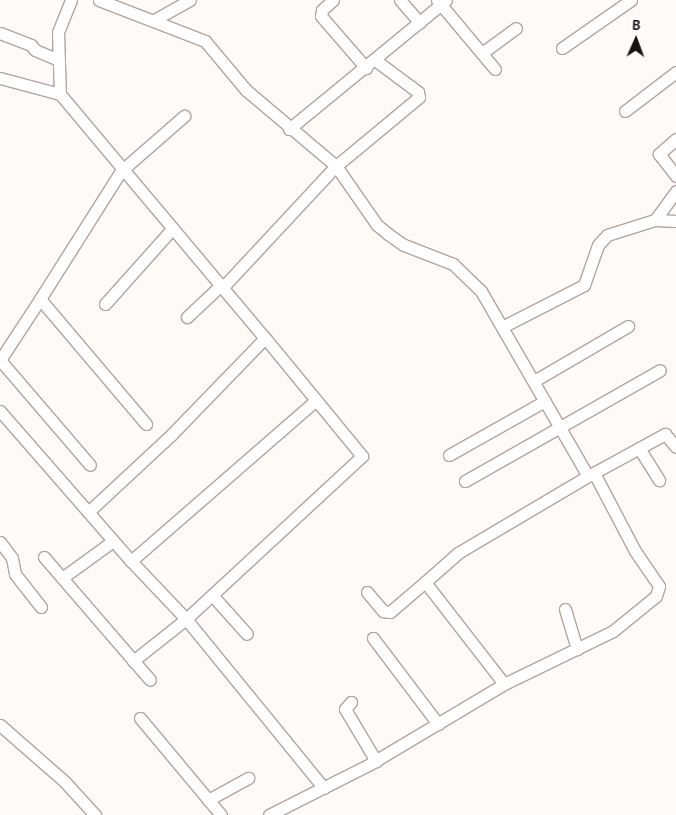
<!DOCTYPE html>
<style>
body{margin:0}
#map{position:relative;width:676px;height:815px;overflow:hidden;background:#fefaf8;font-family:"PT Sans",sans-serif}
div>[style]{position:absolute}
.roads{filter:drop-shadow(1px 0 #b0a6a2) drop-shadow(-1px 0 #b0a6a2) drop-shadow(0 1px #b0a6a2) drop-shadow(0 -1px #b0a6a2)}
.minor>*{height:11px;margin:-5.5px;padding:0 5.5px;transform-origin:5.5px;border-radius:5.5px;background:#fff}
span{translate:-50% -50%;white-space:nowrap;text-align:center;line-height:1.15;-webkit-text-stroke:4px #fff;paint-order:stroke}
.north{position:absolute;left:611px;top:15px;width:50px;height:50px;-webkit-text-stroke:4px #fff;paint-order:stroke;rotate:2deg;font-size:14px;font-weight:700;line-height:20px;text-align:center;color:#161211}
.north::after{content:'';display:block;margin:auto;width:18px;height:22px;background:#161211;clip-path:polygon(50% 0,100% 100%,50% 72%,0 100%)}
</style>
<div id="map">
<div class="roads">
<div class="minor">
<div style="left:71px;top:0;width:35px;rotate:112deg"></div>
<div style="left:58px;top:32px;width:62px;rotate:88.2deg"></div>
<div style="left:60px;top:94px;width:319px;rotate:50deg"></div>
<div style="left:265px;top:338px;width:135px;rotate:134.1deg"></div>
<div style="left:171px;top:435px;width:113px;rotate:137.1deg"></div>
<div style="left:99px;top:0;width:114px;rotate:21.1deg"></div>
<div style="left:205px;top:41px;width:64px;rotate:50.1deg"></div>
<div style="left:246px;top:90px;width:118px;rotate:40.2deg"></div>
<div style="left:336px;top:166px;width:72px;rotate:55.2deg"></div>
<div style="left:377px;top:225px;width:14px;rotate:39deg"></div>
<div style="left:388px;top:234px;width:19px;rotate:35deg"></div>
<div style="left:404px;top:245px;width:53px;rotate:21.2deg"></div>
<div style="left:453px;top:264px;width:39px;rotate:44deg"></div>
<div style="left:481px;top:291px;width:214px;rotate:60deg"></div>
<div style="left:588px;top:476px;width:151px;rotate:149.4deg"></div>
<div style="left:458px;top:553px;width:44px;rotate:138.7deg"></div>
<div style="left:425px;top:582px;width:129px;rotate:52.2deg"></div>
<div style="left:333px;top:0;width:15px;rotate:138deg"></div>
<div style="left:322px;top:10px;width:6px;rotate:99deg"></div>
<div style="left:321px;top:16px;width:69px;rotate:49.1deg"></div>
<div style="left:400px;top:0;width:30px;rotate:49deg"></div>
<div style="left:437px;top:0;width:90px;rotate:50deg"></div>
<div style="left:154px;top:20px;width:41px;rotate:-29.1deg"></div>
<div style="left:0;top:33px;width:33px;rotate:21deg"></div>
<div style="left:31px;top:45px;width:6px;rotate:51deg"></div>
<div style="left:35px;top:50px;width:26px;rotate:23deg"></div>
<div style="left:562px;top:48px;width:84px;rotate:-34.8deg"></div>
<div style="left:482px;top:53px;width:42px;rotate:-36.3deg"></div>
<div style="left:0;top:78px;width:62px;rotate:14.9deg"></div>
<div style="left:625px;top:111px;width:64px;rotate:-37.4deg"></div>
<div style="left:289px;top:129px;width:203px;rotate:-39.4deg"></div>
<div style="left:676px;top:139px;width:23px;rotate:139deg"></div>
<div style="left:659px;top:154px;width:28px;rotate:52deg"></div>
<div style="left:655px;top:220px;width:36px;rotate:-54deg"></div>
<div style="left:223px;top:287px;width:166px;rotate:-47deg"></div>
<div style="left:336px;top:166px;width:108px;rotate:-39.7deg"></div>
<div style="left:419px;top:97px;width:5px;rotate:-101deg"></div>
<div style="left:418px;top:92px;width:54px;rotate:-143.3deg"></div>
<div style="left:105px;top:304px;width:101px;rotate:-48.2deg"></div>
<div style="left:187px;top:317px;width:47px;rotate:-43.3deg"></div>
<div style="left:502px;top:327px;width:92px;rotate:-27.1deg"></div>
<div style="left:584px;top:285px;width:42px;rotate:-70.7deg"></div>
<div style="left:598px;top:245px;width:13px;rotate:-48deg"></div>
<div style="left:607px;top:235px;width:50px;rotate:-17.4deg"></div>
<div style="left:655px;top:220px;width:21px;rotate:3deg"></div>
<div style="left:0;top:360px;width:138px;rotate:49.4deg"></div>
<div style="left:0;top:360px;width:73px;rotate:-56.7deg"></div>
<div style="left:534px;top:381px;width:109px;rotate:-30.3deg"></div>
<div style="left:0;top:411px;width:199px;rotate:48.9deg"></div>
<div style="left:131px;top:561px;width:245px;rotate:-41deg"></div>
<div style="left:146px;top:424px;width:164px;rotate:-130.3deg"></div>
<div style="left:40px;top:299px;width:151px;rotate:-57.7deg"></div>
<div style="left:121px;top:171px;width:84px;rotate:-41.1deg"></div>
<div style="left:639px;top:448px;width:38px;rotate:58deg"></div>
<div style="left:449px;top:455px;width:110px;rotate:-29.4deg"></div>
<div style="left:588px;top:476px;width:88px;rotate:-28.6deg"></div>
<div style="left:665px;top:434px;width:17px;rotate:50deg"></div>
<div style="left:465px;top:481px;width:224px;rotate:-29.6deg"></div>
<div style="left:0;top:542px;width:20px;rotate:53deg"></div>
<div style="left:12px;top:558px;width:16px;rotate:79deg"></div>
<div style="left:15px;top:574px;width:42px;rotate:51.8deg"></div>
<div style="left:44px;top:557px;width:162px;rotate:49.2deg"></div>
<div style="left:131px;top:561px;width:80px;rotate:46.5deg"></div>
<div style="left:186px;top:619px;width:218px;rotate:50.8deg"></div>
<div style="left:62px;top:578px;width:63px;rotate:-36deg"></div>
<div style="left:367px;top:592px;width:25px;rotate:50deg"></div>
<div style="left:383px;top:611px;width:7px;rotate:8deg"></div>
<div style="left:390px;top:612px;width:46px;rotate:-40.6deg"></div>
<div style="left:212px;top:595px;width:52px;rotate:48.1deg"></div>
<div style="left:565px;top:609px;width:42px;rotate:73.3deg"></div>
<div style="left:373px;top:638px;width:108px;rotate:52.9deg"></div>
<div style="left:133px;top:661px;width:68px;rotate:-38.4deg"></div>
<div style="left:186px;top:619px;width:240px;rotate:-42.8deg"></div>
<div style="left:362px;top:456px;width:153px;rotate:-129.4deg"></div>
<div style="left:351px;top:702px;width:9px;rotate:131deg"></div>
<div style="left:345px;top:709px;width:61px;rotate:59.2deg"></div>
<div style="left:140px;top:718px;width:126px;rotate:50.1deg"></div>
<div style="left:0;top:725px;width:86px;rotate:41.2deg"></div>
<div style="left:65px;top:782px;width:45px;rotate:47.7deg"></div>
<div style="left:208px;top:800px;width:46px;rotate:-28.8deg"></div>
<div style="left:269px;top:815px;width:113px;rotate:-26.8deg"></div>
<div style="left:370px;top:764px;width:156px;rotate:-30.8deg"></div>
<div style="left:504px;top:684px;width:121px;rotate:-25.9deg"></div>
<div style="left:613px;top:631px;width:55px;rotate:-39.1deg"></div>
<div style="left:656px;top:596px;width:10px;rotate:-73deg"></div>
<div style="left:659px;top:586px;width:42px;rotate:-124.4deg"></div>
<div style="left:635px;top:551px;width:88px;rotate:-117.7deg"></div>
</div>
</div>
<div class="north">B</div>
</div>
